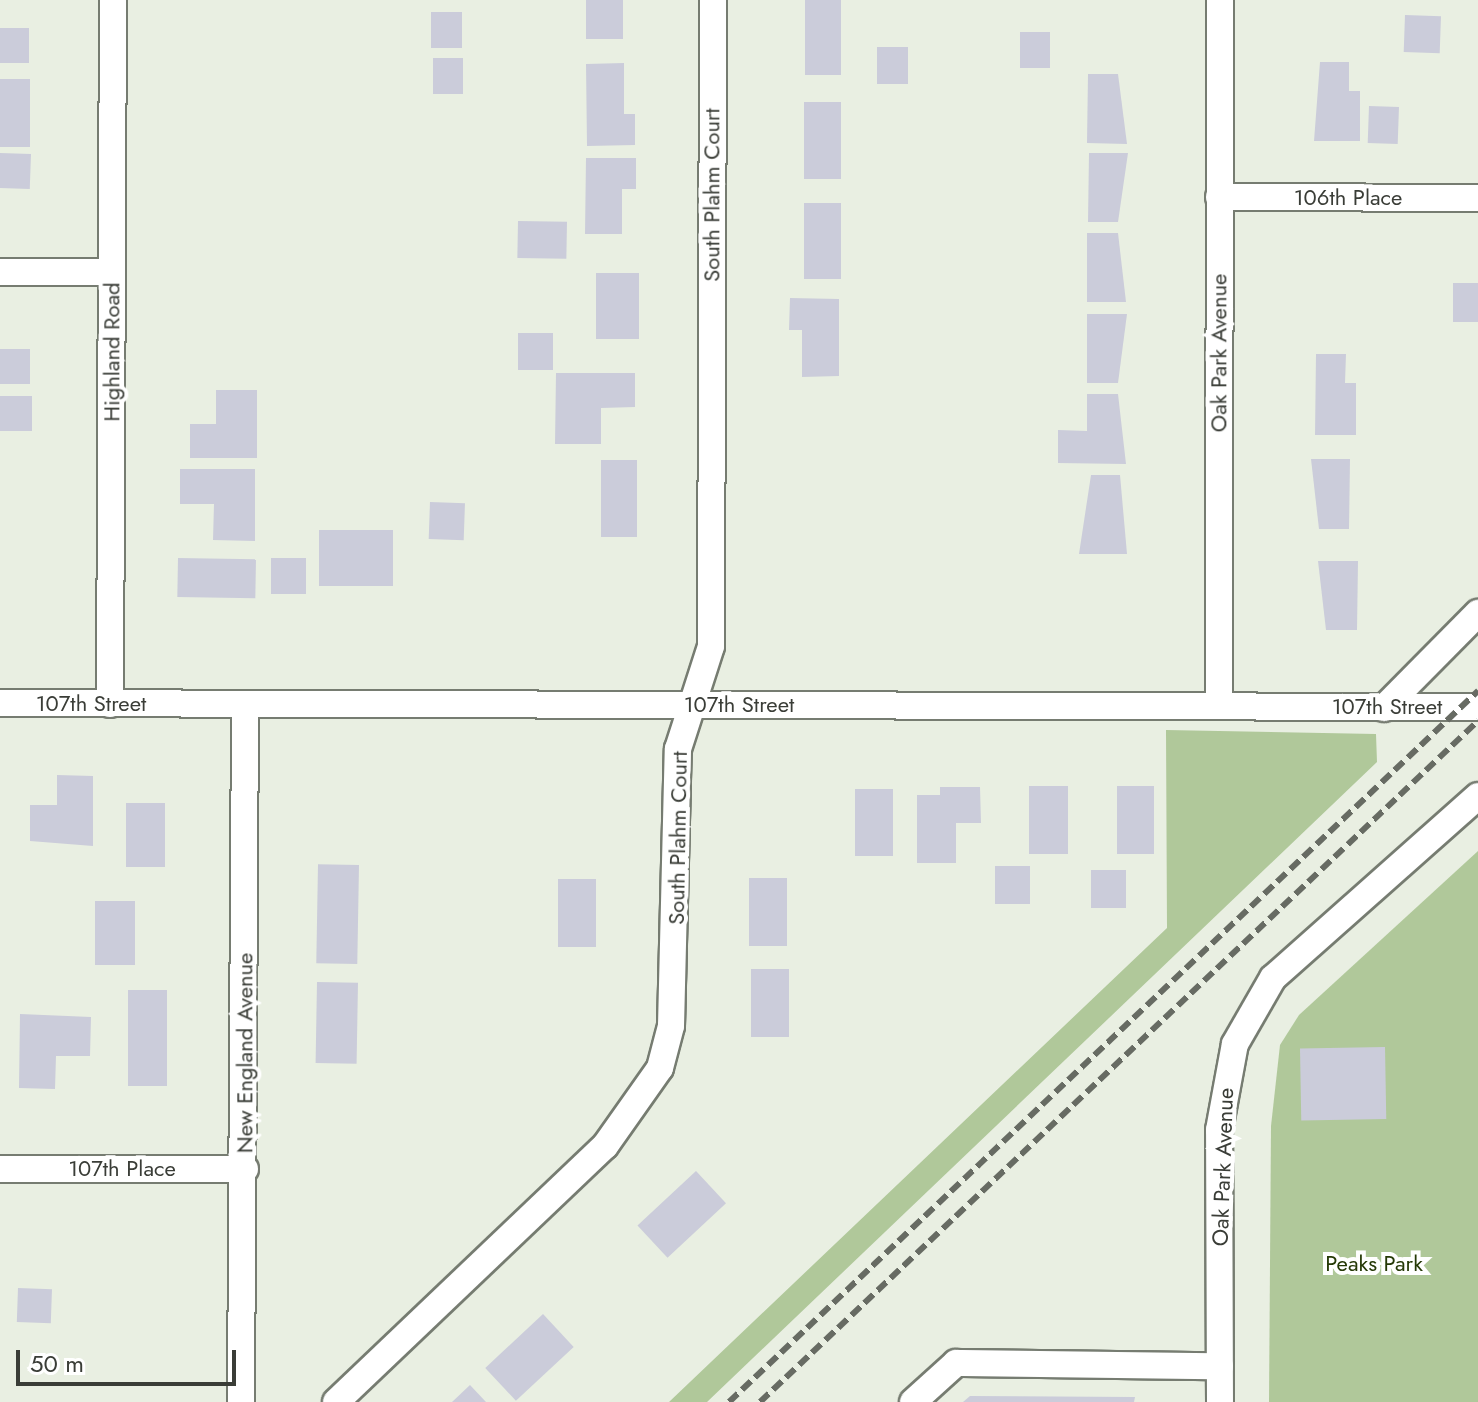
<!DOCTYPE html>
<style>
body{margin:0}
#map{position:relative;width:1478px;height:1402px;overflow:hidden;background:#e9efe2;font-family:Jost,sans-serif}
div>[style]{position:absolute}
.green>*{inset:0;background:#b0c89a}
.building>*{inset:0;background:#cbccda;transform-origin:0 0}
.roads{filter:drop-shadow(2px 0 #767c71) drop-shadow(-2px 0 #767c71) drop-shadow(0 2px #767c71) drop-shadow(0 -2px #767c71)}
.street>*{height:26px;margin:-13px;padding:0 13px;transform-origin:13px;border-radius:13px;background:#fff}
.rail>*{height:6px;margin-top:-3px;transform-origin:0;background:repeating-linear-gradient(90deg,#676b63 0 12px,transparent 0 18px)}
span{translate:-50% -50%;white-space:nowrap;text-align:center;line-height:1.15;-webkit-text-stroke:8px #fff;paint-order:stroke}
.street-label{font-size:22px;color:#3a3d37}
.park-label{font-size:22px;color:#253906}
.scale{position:absolute;left:16px;top:1350px;width:220px;height:36px;box-sizing:border-box;border:4px solid #3a3d37;border-top:0;padding-left:10px;font-size:24px;line-height:28px;white-space:nowrap;color:#3a3d37;-webkit-text-stroke:6px #fff;paint-order:stroke}
</style>
<div id="map">
<div class="green">
<div style="clip-path:polygon(1166px 730px,1376px 734px,1377px 762px,707px 1402px,669px 1402px,1167px 928px)"></div>
<div style="clip-path:polygon(1478px 851px,1478px 1402px,1269px 1402px,1271px 1126px,1280px 1045px,1299px 1015px)"></div>
</div>
<div class="building">
<div style="left:586px;top:0;width:37px;height:39px"></div>
<div style="left:805px;top:0;width:36px;height:75px"></div>
<div style="left:431px;top:12px;width:31px;height:36px"></div>
<div style="left:1405px;top:15px;width:36px;height:37px;rotate:2deg"></div>
<div style="left:0;top:28px;width:29px;height:35px"></div>
<div style="left:1020px;top:32px;width:30px;height:36px"></div>
<div style="left:877px;top:47px;width:31px;height:37px"></div>
<div style="left:433px;top:58px;width:30px;height:36px"></div>
<div style="clip-path:polygon(1320px 62px,1349px 62px,1349px 91px,1360px 91px,1360px 141px,1314px 141px)"></div>
<div style="clip-path:polygon(624px 63px,624px 114px,635px 114px,635px 145px,587px 146px,586px 64px)"></div>
<div style="clip-path:polygon(1088px 74px,1118px 74px,1127px 144px,1087px 143px)"></div>
<div style="left:0;top:79px;width:30px;height:68px"></div>
<div style="left:804px;top:102px;width:37px;height:77px"></div>
<div style="left:1369px;top:106px;width:30px;height:37px;rotate:2deg"></div>
<div style="left:0;top:153px;width:31px;height:35px;rotate:2deg"></div>
<div style="clip-path:polygon(1089px 153px,1128px 153px,1118px 222px,1088px 222px)"></div>
<div style="clip-path:polygon(586px 158px,636px 158px,636px 189px,622px 189px,622px 234px,585px 234px)"></div>
<div style="left:804px;top:203px;width:37px;height:76px"></div>
<div style="left:518px;top:221px;width:49px;height:37px;rotate:1deg"></div>
<div style="clip-path:polygon(1087px 233px,1118px 233px,1126px 302px,1087px 302px)"></div>
<div style="left:639px;top:273px;width:66px;height:43px;rotate:90deg"></div>
<div style="left:1453px;top:283px;width:25px;height:39px"></div>
<div style="clip-path:polygon(790px 298px,839px 299px,839px 376px,802px 377px,802px 330px,789px 330px)"></div>
<div style="clip-path:polygon(1087px 314px,1127px 314px,1118px 383px,1087px 383px)"></div>
<div style="left:518px;top:333px;width:35px;height:37px"></div>
<div style="left:0;top:349px;width:30px;height:35px"></div>
<div style="clip-path:polygon(1316px 354px,1346px 354px,1345px 383px,1356px 383px,1356px 435px,1315px 435px)"></div>
<div style="clip-path:polygon(556px 373px,635px 373px,635px 407px,601px 408px,601px 444px,555px 444px)"></div>
<div style="clip-path:polygon(216px 390px,257px 390px,257px 458px,190px 458px,190px 424px,216px 424px)"></div>
<div style="clip-path:polygon(1087px 394px,1118px 394px,1126px 464px,1058px 463px,1058px 430px,1087px 431px)"></div>
<div style="left:0;top:396px;width:32px;height:35px"></div>
<div style="clip-path:polygon(1311px 459px,1350px 459px,1349px 529px,1319px 529px)"></div>
<div style="left:601px;top:460px;width:36px;height:77px"></div>
<div style="clip-path:polygon(180px 469px,255px 469px,255px 541px,213px 540px,214px 504px,180px 504px)"></div>
<div style="clip-path:polygon(1091px 475px,1120px 475px,1127px 554px,1079px 554px)"></div>
<div style="left:430px;top:502px;width:35px;height:37px;rotate:2deg"></div>
<div style="left:319px;top:530px;width:74px;height:56px"></div>
<div style="left:178px;top:558px;width:78px;height:39px;rotate:1deg"></div>
<div style="left:271px;top:558px;width:35px;height:36px"></div>
<div style="clip-path:polygon(1318px 561px,1358px 561px,1357px 630px,1326px 630px)"></div>
<div style="clip-path:polygon(57px 775px,93px 776px,93px 846px,30px 841px,30px 805px,57px 805px)"></div>
<div style="left:1029px;top:786px;width:39px;height:68px"></div>
<div style="left:1117px;top:786px;width:37px;height:68px"></div>
<div style="clip-path:polygon(940px 787px,980px 787px,981px 823px,956px 823px,956px 863px,917px 863px,917px 795px,940px 795px)"></div>
<div style="left:855px;top:789px;width:38px;height:67px"></div>
<div style="left:126px;top:803px;width:39px;height:64px"></div>
<div style="left:359px;top:865px;width:99px;height:41px;rotate:91deg"></div>
<div style="left:995px;top:866px;width:35px;height:38px"></div>
<div style="left:1091px;top:870px;width:35px;height:38px"></div>
<div style="left:749px;top:878px;width:38px;height:68px"></div>
<div style="left:558px;top:879px;width:38px;height:68px"></div>
<div style="left:95px;top:901px;width:40px;height:64px"></div>
<div style="left:751px;top:969px;width:38px;height:68px"></div>
<div style="left:317px;top:982px;width:41px;height:81px;rotate:1deg"></div>
<div style="left:128px;top:990px;width:39px;height:96px"></div>
<div style="clip-path:polygon(20px 1014px,91px 1017px,90px 1056px,56px 1056px,55px 1089px,19px 1088px)"></div>
<div style="left:1385px;top:1047px;width:72px;height:85px;rotate:89deg"></div>
<div style="left:696px;top:1171px;width:44px;height:80px;rotate:47deg"></div>
<div style="left:18px;top:1288px;width:34px;height:34px;rotate:2deg"></div>
<div style="left:543px;top:1314px;width:45px;height:79px;rotate:47deg"></div>
<div style="clip-path:polygon(470px 1385px,486px 1402px,452px 1402px)"></div>
<div style="clip-path:polygon(970px 1396px,1135px 1397px,1134px 1402px,963px 1402px)"></div>
</div>
<div class="roads">
<div class="street">
<div style="left:1219px;top:197px;width:259px;rotate:0.2deg"></div>
<div style="left:0;top:272px;width:112px"></div>
<div style="left:0;top:703px;width:1478px;rotate:0.16deg"></div>
<div style="left:110px;top:704px;width:704px;rotate:-89.76deg"></div>
<div style="left:1219px;top:705px;width:705px;rotate:-89.92deg"></div>
<div style="left:1384px;top:708px;width:134px;rotate:-45.3deg"></div>
<div style="left:0;top:1169px;width:245px"></div>
<div style="left:241px;top:1402px;width:697px;rotate:-89.67deg"></div>
<div style="left:336px;top:1402px;width:371px;rotate:-43.6deg"></div>
<div style="left:605px;top:1146px;width:95px;rotate:-54.8deg"></div>
<div style="left:660px;top:1068px;width:43px;rotate:-75.3deg"></div>
<div style="left:671px;top:1026px;width:277px;rotate:-88.6deg"></div>
<div style="left:678px;top:749px;width:108px;rotate:-72.2deg"></div>
<div style="left:711px;top:646px;width:646px;rotate:-89.82deg"></div>
<div style="left:913px;top:1402px;width:58px;rotate:-42.2deg"></div>
<div style="left:956px;top:1363px;width:264px;rotate:0.7deg"></div>
<div style="left:1220px;top:1402px;width:272px;rotate:-90.2deg"></div>
<div style="left:1219px;top:1130px;width:87px;rotate:-79.5deg"></div>
<div style="left:1235px;top:1044px;width:76px;rotate:-60.1deg"></div>
<div style="left:1273px;top:978px;width:274px;rotate:-41.6deg"></div>
</div>
</div>
<div class="rail">
<div style="left:729px;top:1402px;width:1033px;rotate:-43.51deg"></div>
<div style="left:760px;top:1402px;width:990px;rotate:-43.49deg"></div>
</div>
<div class="street-label">
<span style="left:712px;top:195px;rotate:-90deg">South Plahm Court</span>
<span style="left:1348px;top:198px">106th Place</span>
<span style="left:112px;top:352px;rotate:-90deg">Highland Road</span>
<span style="left:1219px;top:353px;rotate:-90deg">Oak Park Avenue</span>
<span style="left:91px;top:704px">107th Street</span>
<span style="left:739px;top:705px">107th Street</span>
<span style="left:1387px;top:707px">107th Street</span>
<span style="left:678px;top:838px;rotate:-89deg">South Plahm Court</span>
<span style="left:245px;top:1053px;rotate:-90deg">New England Avenue</span>
<span style="left:1223px;top:1167px;rotate:-88deg">Oak Park Avenue</span>
<span style="left:122px;top:1169px">107th Place</span>
</div>
<div class="park-label">
<span style="left:1374px;top:1264px">Peaks Park</span>
</div>
<div class="scale">50 m</div>
</div>
